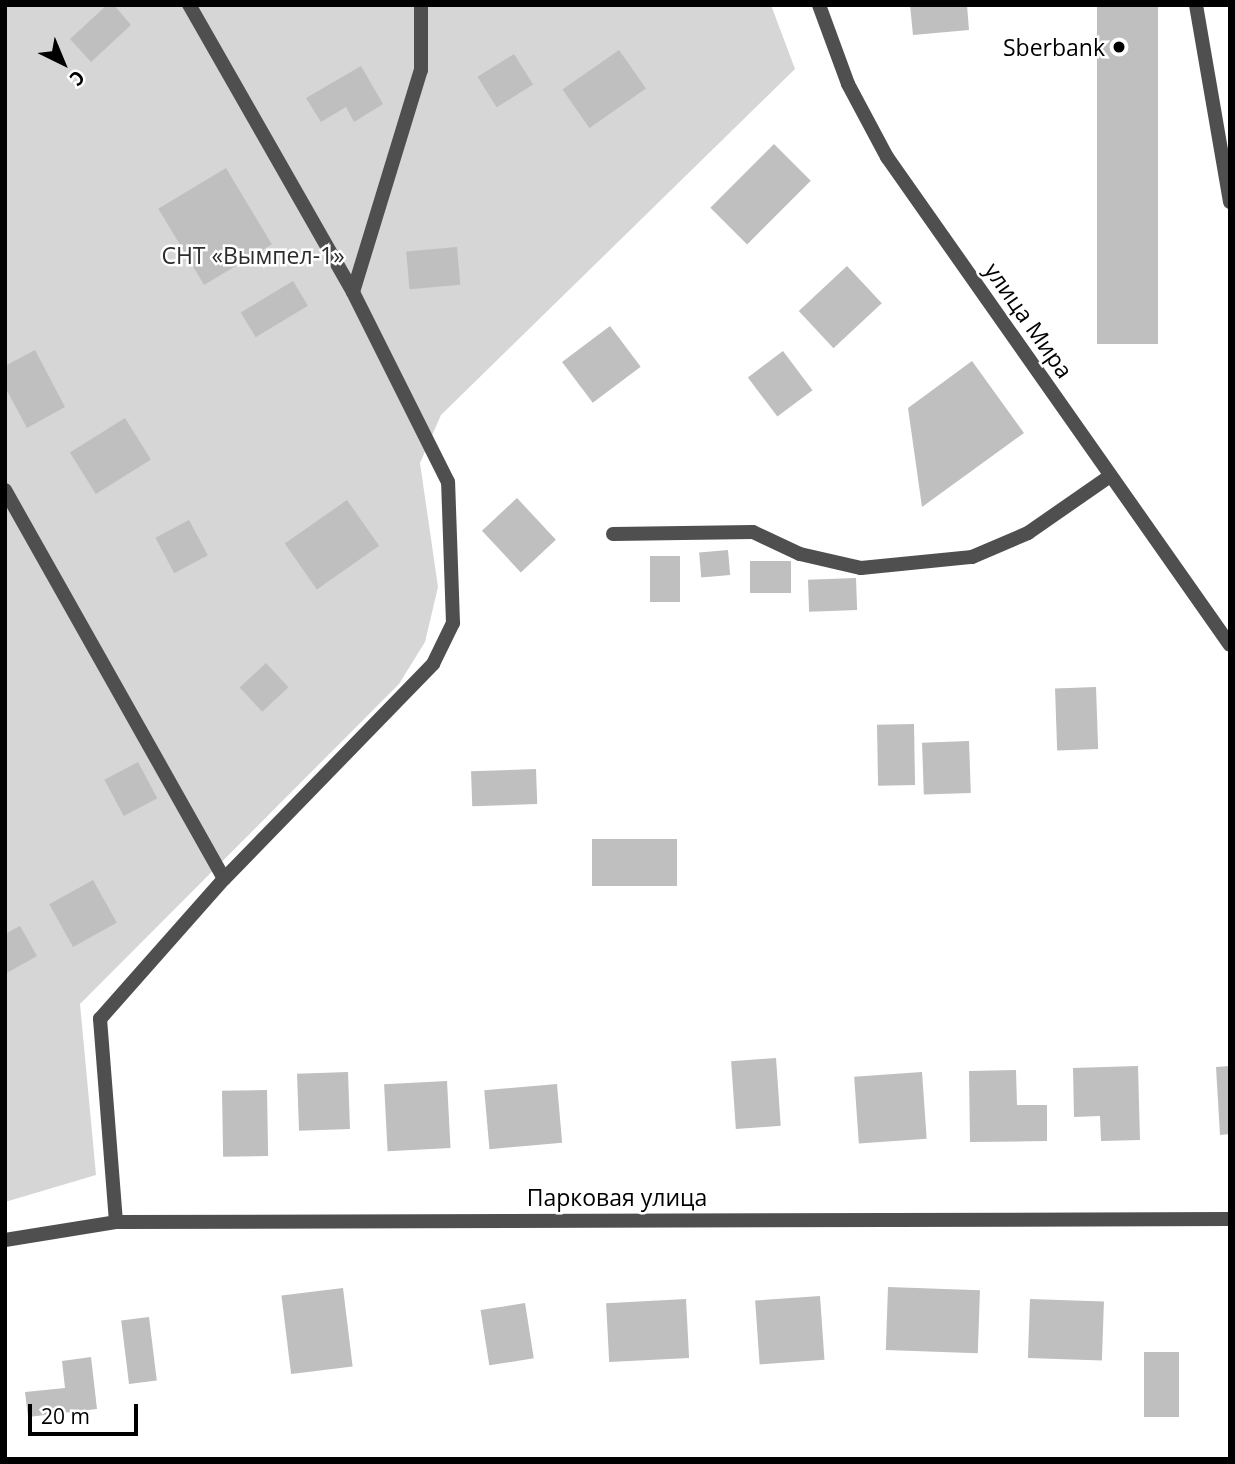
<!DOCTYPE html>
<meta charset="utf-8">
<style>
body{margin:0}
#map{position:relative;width:1235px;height:1464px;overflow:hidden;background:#fff;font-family:"Open Sans",sans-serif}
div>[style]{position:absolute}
.green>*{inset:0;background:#d6d6d6}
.building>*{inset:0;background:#bfbfbf;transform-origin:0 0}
.lane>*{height:14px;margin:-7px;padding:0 7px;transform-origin:7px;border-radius:7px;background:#4f4f4f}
.street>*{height:14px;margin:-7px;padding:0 7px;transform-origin:7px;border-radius:7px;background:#4f4f4f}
.dots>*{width:19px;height:19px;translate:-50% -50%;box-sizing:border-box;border:4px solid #fff;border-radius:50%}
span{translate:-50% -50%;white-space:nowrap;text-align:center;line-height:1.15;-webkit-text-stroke:5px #fff;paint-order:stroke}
.poi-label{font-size:23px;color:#000}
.right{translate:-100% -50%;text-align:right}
.park-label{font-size:23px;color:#2d2d2d}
.street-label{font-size:23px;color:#000}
.frame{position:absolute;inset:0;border:7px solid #000;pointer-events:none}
.north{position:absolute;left:28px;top:28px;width:70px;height:70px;-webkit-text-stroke:5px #fff;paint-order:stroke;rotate:137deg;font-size:19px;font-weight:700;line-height:28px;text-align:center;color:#000}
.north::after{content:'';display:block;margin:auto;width:24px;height:32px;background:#000;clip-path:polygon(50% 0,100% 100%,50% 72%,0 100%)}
.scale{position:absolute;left:28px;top:1404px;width:110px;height:32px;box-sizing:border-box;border:4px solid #000;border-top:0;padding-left:9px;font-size:21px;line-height:24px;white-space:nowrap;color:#000;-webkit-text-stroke:5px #fff;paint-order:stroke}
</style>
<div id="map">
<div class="green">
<div style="clip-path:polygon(5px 5px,771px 5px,795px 69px,441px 415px,420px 463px,438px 587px,425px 642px,399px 684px,80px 1004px,96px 1175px,5px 1202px)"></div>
</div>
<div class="building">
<div style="clip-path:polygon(107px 5px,114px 5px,131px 25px,91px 62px,70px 39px)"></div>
<div style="clip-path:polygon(910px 5px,967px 5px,969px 30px,913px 35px)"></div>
<div style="left:1097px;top:5px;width:61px;height:339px"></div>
<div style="left:619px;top:50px;width:47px;height:69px;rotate:55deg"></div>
<div style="left:514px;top:54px;width:36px;height:43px;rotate:58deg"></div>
<div style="clip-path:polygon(361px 66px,383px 104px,354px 122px,346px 107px,321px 122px,306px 98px)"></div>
<div style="left:774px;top:144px;width:52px;height:90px;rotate:45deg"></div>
<div style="left:226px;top:168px;width:89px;height:79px;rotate:59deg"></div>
<div style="left:457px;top:247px;width:38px;height:51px;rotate:85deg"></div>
<div style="left:847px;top:266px;width:51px;height:66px;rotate:47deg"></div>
<div style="left:293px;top:281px;width:29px;height:61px;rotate:59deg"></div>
<div style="left:610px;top:326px;width:51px;height:60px;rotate:53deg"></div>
<div style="clip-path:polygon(35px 350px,65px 407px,27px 428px,5px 387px,5px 366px)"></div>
<div style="left:783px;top:351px;width:49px;height:44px;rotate:53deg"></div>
<div style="clip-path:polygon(972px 361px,1024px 433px,922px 507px,908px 408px)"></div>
<div style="left:125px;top:418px;width:49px;height:65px;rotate:58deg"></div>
<div style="left:517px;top:498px;width:57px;height:48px;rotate:47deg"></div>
<div style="left:347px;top:500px;width:56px;height:76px;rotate:55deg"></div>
<div style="left:189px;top:520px;width:40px;height:38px;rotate:62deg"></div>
<div style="left:728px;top:550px;width:25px;height:29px;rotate:85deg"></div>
<div style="left:650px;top:556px;width:30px;height:46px"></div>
<div style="left:791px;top:561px;width:32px;height:41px;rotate:90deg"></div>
<div style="left:856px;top:578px;width:32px;height:48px;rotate:88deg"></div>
<div style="left:266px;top:663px;width:33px;height:36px;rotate:47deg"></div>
<div style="left:1096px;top:687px;width:62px;height:41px;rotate:88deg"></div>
<div style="left:914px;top:724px;width:61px;height:37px;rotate:89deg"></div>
<div style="left:969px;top:741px;width:52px;height:47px;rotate:88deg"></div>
<div style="left:138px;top:762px;width:41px;height:38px;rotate:62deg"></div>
<div style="left:536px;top:769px;width:35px;height:65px;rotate:88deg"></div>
<div style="left:592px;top:839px;width:85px;height:47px"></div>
<div style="left:93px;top:880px;width:49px;height:50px;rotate:61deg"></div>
<div style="clip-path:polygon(20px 926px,37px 956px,5px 974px,5px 934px)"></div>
<div style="left:776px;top:1058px;width:68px;height:45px;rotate:86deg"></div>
<div style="clip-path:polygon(1138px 1066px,1140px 1140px,1101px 1141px,1100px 1116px,1074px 1117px,1073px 1068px)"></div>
<div style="clip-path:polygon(1230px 1066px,1230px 1134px,1220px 1135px,1216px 1067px)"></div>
<div style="clip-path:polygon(1016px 1070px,1017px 1105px,1047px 1105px,1047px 1141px,970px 1142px,969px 1071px)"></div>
<div style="left:348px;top:1072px;width:57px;height:51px;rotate:88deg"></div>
<div style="left:922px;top:1072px;width:67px;height:68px;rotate:86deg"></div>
<div style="left:447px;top:1081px;width:67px;height:63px;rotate:87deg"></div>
<div style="left:557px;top:1084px;width:59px;height:73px;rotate:85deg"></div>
<div style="left:267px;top:1090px;width:66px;height:45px;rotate:89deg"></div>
<div style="left:888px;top:1287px;width:92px;height:63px;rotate:2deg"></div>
<div style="left:343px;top:1288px;width:79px;height:62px;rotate:83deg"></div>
<div style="left:820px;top:1296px;width:64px;height:65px;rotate:86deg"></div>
<div style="left:686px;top:1299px;width:59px;height:80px;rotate:87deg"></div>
<div style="left:1030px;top:1299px;width:74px;height:59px;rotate:2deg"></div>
<div style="left:525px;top:1303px;width:56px;height:45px;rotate:81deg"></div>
<div style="left:149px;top:1317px;width:64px;height:28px;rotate:83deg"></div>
<div style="left:1144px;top:1352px;width:35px;height:65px"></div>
<div style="clip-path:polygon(91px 1357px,97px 1409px,28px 1417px,25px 1392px,65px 1388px,62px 1361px)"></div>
</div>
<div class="lane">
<div style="left:1196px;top:5px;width:200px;rotate:80.2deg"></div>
<div style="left:353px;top:292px;width:232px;rotate:-73deg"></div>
<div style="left:421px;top:70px;width:65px;rotate:-90deg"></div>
<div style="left:5px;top:490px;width:446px;rotate:60.6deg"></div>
<div style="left:613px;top:534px;width:140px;rotate:-0.8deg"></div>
<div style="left:753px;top:532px;width:52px;rotate:25.1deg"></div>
<div style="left:800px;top:554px;width:63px;rotate:12.9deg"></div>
<div style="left:861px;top:568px;width:112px;rotate:-5.7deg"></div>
<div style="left:972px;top:557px;width:61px;rotate:-23.2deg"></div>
<div style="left:1028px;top:533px;width:100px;rotate:-34.8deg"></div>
<div style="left:116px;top:1222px;width:204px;rotate:-94.5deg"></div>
<div style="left:100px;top:1019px;width:187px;rotate:-48.5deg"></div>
<div style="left:224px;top:879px;width:300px;rotate:-45.8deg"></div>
<div style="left:433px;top:664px;width:46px;rotate:-64deg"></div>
<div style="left:453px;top:623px;width:141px;rotate:-92deg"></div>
<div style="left:448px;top:482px;width:212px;rotate:-116.6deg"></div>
<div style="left:353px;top:292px;width:331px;rotate:-119.7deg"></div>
</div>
<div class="street">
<div style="left:819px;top:5px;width:84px;rotate:69.8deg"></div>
<div style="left:848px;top:84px;width:83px;rotate:61.9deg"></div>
<div style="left:887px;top:157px;width:596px;rotate:54.9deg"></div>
<div style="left:5px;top:1240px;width:112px;rotate:-9.2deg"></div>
<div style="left:116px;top:1222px;width:1114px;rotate:-0.15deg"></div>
</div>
<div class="dots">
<div style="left:1119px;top:47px;background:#000"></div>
</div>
<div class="poi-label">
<span class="right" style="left:1105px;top:47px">Sberbank</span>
</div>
<div class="park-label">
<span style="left:253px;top:255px">СНТ «Вымпел-1»</span>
</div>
<div class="street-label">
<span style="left:1029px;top:320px;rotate:55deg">улица Мира</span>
<span style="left:617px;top:1197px">Парковая улица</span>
</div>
<div class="frame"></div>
<div class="north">С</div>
<div class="scale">20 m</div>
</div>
